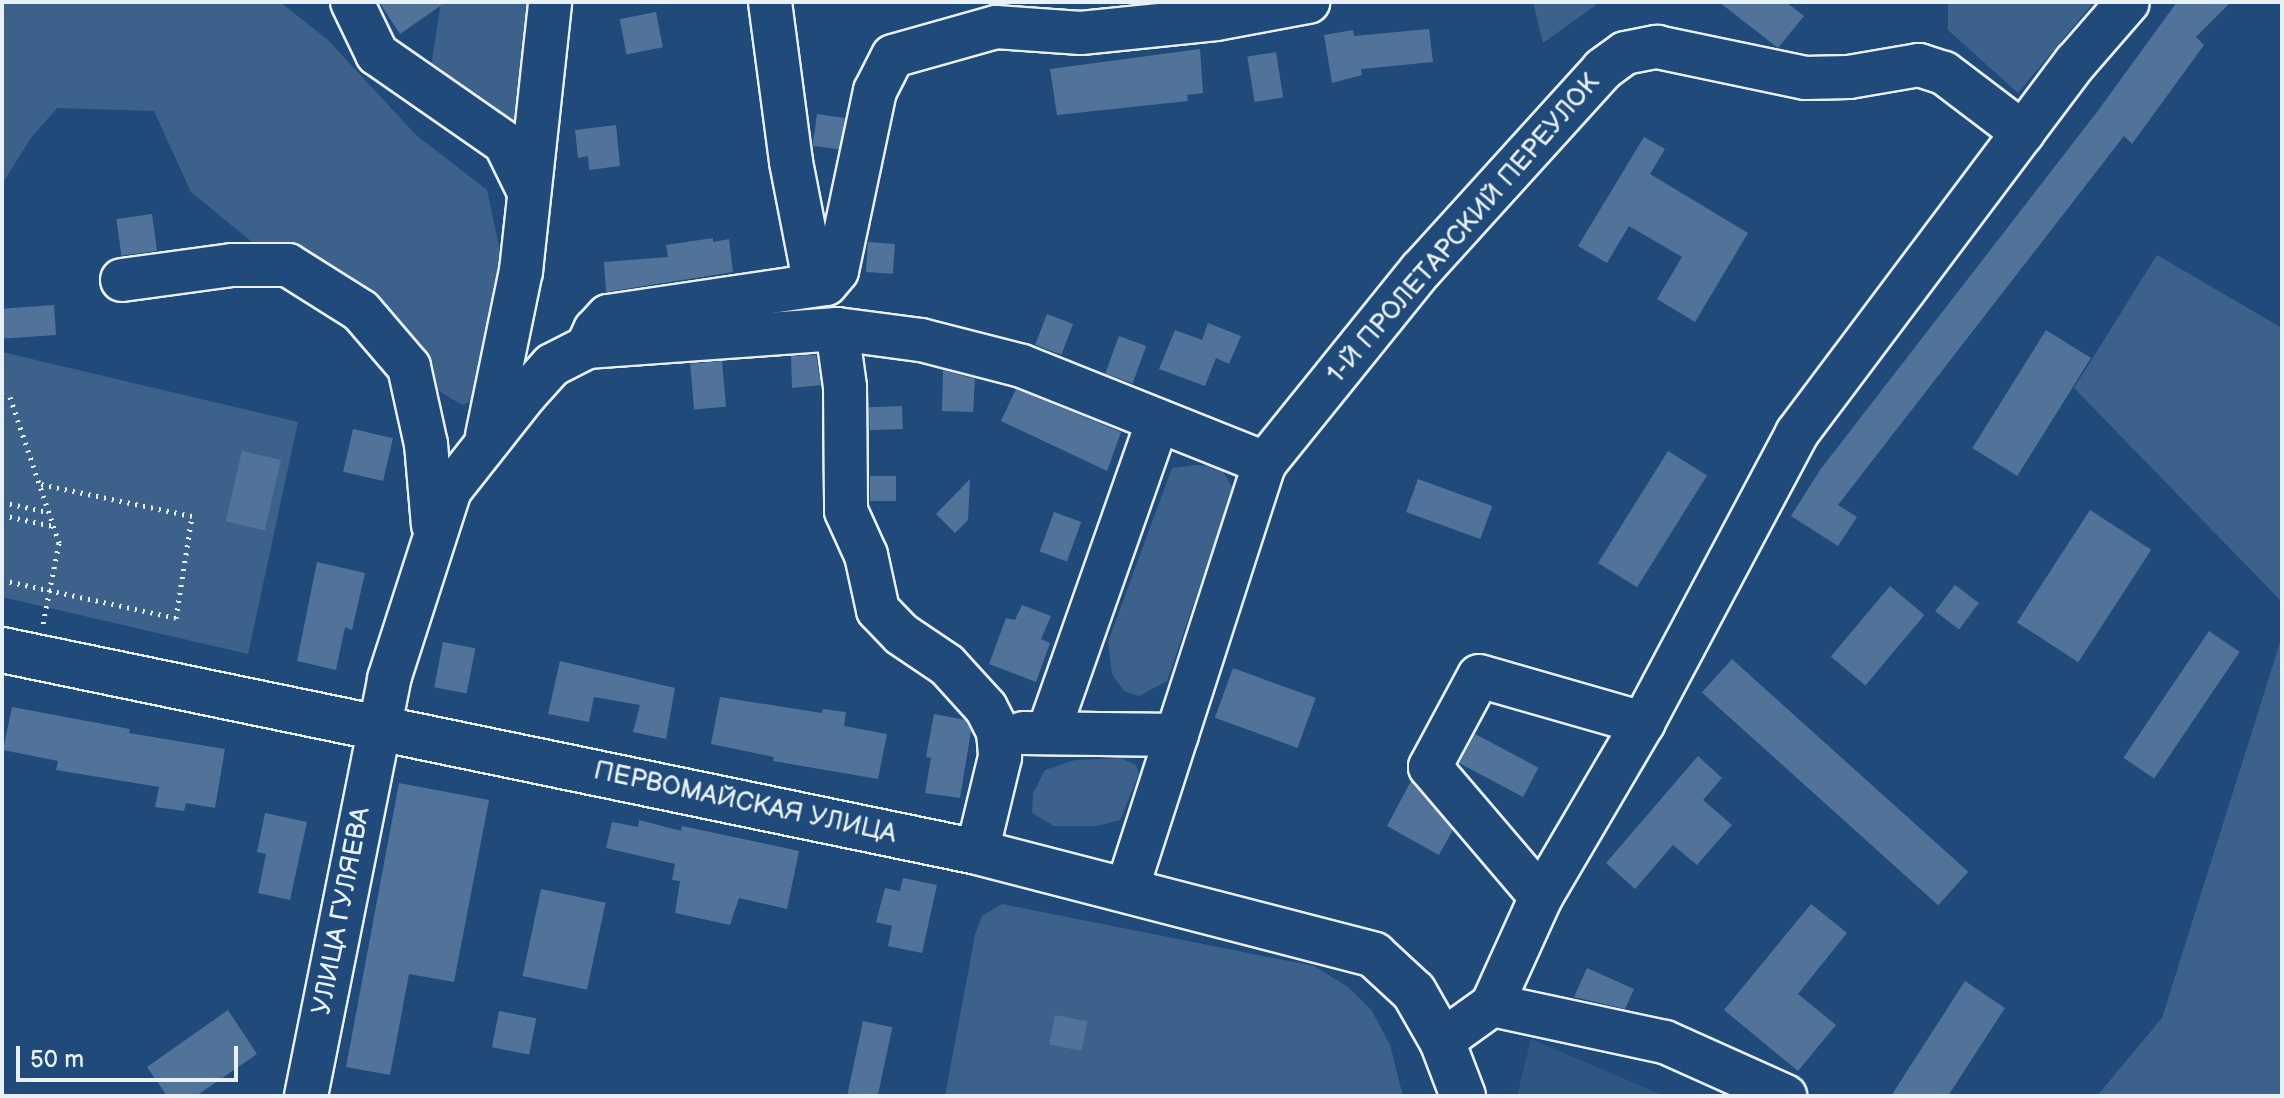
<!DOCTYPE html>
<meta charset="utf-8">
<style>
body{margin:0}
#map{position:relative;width:2284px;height:1098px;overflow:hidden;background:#1f4a7a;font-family:"Balsamiq Sans",sans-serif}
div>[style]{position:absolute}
.built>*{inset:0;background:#2e5683}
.green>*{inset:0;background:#3c628c}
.building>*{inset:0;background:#517399;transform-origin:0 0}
.path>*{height:5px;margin-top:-2.5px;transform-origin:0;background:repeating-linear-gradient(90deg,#e8f1f8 0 2px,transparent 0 8px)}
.roads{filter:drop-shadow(2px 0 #e8f1f8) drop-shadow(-2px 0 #e8f1f8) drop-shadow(0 2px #e8f1f8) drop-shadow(0 -2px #e8f1f8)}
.minor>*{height:42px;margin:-21px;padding:0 21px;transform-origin:21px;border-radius:21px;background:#1f4a7a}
.major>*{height:44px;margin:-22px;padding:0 22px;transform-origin:22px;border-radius:22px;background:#1f4a7a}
span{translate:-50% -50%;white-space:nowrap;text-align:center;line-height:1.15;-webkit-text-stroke:8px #1f4a7a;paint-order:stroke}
.street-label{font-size:26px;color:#e8f1f8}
.frame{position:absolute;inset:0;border:4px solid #e8f1f8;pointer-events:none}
.scale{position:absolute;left:16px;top:1046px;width:222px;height:36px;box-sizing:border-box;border:4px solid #e8f1f8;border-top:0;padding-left:10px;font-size:24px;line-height:28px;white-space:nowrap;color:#e8f1f8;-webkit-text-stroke:6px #1f4a7a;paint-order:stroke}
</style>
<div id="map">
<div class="built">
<div style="clip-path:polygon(1531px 1039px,1665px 1096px,1517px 1096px)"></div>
</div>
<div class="green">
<div style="clip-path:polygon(2px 2px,280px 2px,328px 40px,416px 135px,487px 190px,512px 307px,484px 397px,462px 405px,419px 379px,191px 192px,154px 111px,57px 108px,31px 138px,2px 184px)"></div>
<div style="clip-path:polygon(441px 2px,532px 2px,523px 133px,431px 66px)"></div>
<div style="clip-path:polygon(1533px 2px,1600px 2px,1543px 43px)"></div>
<div style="clip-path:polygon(1948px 2px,2094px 2px,2018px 93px,1948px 30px)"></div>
<div style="clip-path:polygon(2157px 255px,2282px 328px,2282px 602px,2074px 388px)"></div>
<div style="clip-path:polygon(2px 352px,298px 422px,248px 654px,2px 597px)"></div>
<div style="clip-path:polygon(1196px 465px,1220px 466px,1233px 489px,1167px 681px,1139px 696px,1124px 691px,1112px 674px,1108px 642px,1172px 468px)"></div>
<div style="clip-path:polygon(2282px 636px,2282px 1096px,2097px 1096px,2162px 1018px)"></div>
<div style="clip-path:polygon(1121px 758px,1136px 765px,1139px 774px,1120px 820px,1097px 826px,1054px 826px,1032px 813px,1033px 793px,1045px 770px,1075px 760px)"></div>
<div style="clip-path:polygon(1002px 904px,1314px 966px,1348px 987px,1372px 1011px,1390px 1045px,1403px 1096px,945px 1096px,975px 935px,982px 916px)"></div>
</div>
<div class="building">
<div style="clip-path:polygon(379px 2px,446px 2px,400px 34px)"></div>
<div style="clip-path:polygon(1719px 2px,1786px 2px,1804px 16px,1778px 48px)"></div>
<div style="clip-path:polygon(2177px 2px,2231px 2px,2196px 37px,2204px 45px,2132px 144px,2124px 136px,1838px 505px,1857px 517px,1838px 546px,1791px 516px,1820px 470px,2097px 112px)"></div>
<div style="left:656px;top:12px;width:36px;height:37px;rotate:79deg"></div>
<div style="clip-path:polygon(1429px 29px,1433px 62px,1361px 69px,1362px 75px,1332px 83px,1324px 35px,1353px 30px,1354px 36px)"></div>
<div style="clip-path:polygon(1200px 49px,1203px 93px,1187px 95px,1188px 101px,1057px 115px,1050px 69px)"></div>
<div style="left:1276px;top:52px;width:46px;height:29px;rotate:81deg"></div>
<div style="left:817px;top:114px;width:28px;height:32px;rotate:8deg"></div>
<div style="clip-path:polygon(616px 125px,620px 166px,589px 170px,588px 156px,578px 158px,575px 130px)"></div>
<div style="clip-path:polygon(1644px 137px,1665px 149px,1650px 174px,1748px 233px,1695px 322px,1657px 299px,1682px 257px,1629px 226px,1607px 263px,1578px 246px)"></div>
<div style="left:152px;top:214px;width:37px;height:36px;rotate:82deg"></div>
<div style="clip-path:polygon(713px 238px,713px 242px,729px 239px,733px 272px,606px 292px,604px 262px,668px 257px,666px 245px)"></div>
<div style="left:868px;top:242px;width:27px;height:30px;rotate:4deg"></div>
<div style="left:54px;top:305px;width:30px;height:52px;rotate:86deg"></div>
<div style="left:1047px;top:314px;width:28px;height:33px;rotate:21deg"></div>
<div style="clip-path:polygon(1208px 323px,1241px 336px,1229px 364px,1216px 358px,1205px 386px,1159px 369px,1175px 330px,1202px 340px)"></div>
<div style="left:2046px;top:330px;width:53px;height:139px;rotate:32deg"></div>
<div style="left:1119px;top:336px;width:29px;height:40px;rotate:20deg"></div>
<div style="clip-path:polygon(816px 355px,821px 385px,792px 388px,791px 356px)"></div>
<div style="left:722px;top:361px;width:46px;height:32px;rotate:85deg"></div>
<div style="clip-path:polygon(943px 370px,975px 379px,973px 412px,942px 411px)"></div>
<div style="clip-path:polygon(1016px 389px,1121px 432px,1107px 471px,1001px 421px)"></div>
<div style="left:902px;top:406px;width:23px;height:33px;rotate:88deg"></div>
<div style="left:353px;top:429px;width:41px;height:44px;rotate:13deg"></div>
<div style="left:242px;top:451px;width:40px;height:72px;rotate:13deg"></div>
<div style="left:1668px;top:451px;width:46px;height:132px;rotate:32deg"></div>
<div style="left:870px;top:476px;width:26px;height:25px"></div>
<div style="clip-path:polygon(970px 479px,968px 520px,955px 533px,936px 514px)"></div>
<div style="left:1418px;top:479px;width:79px;height:35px;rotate:20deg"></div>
<div style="left:2090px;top:510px;width:73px;height:134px;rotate:33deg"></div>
<div style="left:1054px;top:512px;width:29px;height:42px;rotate:20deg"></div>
<div style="clip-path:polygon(317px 562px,365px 573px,352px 630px,345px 627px,336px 670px,297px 661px)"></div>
<div style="left:1955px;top:585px;width:30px;height:33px;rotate:37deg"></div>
<div style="left:1890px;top:586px;width:45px;height:92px;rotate:40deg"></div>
<div style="clip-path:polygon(1022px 605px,1051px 616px,1041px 639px,1050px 643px,1036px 682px,989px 664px,1006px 618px,1015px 620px)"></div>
<div style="left:2209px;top:631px;width:37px;height:153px;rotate:34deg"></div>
<div style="left:443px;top:642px;width:33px;height:46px;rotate:11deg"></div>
<div style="left:1732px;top:659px;width:318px;height:45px;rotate:42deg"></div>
<div style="clip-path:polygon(560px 661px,675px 688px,666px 739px,633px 732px,640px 705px,594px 697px,589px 722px,548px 714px)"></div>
<div style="left:1233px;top:668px;width:88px;height:53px;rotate:20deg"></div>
<div style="clip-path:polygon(720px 697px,822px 713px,823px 709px,846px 712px,844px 726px,887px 734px,878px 779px,773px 761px,774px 757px,711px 744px)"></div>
<div style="clip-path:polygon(12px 707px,130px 729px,129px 733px,225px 749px,215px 808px,186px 803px,184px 811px,155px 807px,159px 787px,56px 770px,58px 761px,3px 750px)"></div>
<div style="clip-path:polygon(934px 714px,965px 720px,971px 731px,960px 798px,925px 793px,931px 758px,926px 757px)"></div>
<div style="left:1475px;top:734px;width:72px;height:33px;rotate:28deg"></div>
<div style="clip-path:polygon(1698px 756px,1722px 778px,1703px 800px,1732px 825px,1697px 865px,1673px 845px,1635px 889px,1606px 863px)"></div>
<div style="clip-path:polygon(1411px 781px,1453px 830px,1439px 855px,1387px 826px)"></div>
<div style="clip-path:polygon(399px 783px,489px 800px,454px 982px,409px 974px,390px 1075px,346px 1067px)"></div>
<div style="clip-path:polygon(265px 813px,307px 822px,290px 900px,258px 893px,266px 854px,257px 852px)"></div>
<div style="clip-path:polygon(639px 820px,681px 831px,682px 826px,799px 851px,787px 909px,739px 898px,730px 925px,675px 913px,680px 881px,672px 880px,675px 864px,606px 848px,612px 822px,638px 827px)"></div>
<div style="clip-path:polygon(903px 878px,937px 885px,922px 953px,888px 946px,892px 926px,876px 922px,885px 888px,900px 891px)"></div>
<div style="left:541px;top:889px;width:66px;height:89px;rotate:12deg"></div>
<div style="clip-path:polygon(1811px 904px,1847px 933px,1798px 994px,1836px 1025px,1798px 1071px,1724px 1010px)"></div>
<div style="clip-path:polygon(1587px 968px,1634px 989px,1625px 1009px,1574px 997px)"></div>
<div style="clip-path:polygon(1965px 981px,2005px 1008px,1948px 1096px,1891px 1096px)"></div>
<div style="clip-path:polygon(228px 1010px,257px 1054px,196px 1096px,167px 1096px,147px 1067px)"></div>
<div style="left:499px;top:1011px;width:38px;height:37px;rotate:11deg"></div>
<div style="left:1055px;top:1015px;width:33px;height:30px;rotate:11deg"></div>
<div style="left:863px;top:1021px;width:30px;height:77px;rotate:12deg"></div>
</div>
<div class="path">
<div style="left:2px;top:395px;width:8px;rotate:14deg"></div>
<div style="left:10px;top:397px;width:154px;rotate:71.4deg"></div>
<div style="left:59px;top:543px;width:83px;rotate:101.2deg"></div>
<div style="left:2px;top:502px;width:47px;rotate:12.3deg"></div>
<div style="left:2px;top:515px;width:52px;rotate:12.2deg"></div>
<div style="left:2px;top:580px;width:178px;rotate:12.3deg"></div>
<div style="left:176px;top:618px;width:103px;rotate:-81.1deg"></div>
<div style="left:192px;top:516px;width:155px;rotate:-168.1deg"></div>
<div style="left:931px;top:1096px;width:3px;rotate:-90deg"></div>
</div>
<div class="roads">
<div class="minor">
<div style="left:352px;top:2px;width:58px;rotate:64.3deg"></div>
<div style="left:377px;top:54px;width:156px;rotate:34.8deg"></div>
<div style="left:505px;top:143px;width:55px;rotate:63.9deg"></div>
<div style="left:770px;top:2px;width:161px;rotate:82.5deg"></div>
<div style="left:791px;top:162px;width:105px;rotate:79deg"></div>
<div style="left:811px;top:265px;width:21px;rotate:93deg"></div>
<div style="left:122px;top:280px;width:111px;rotate:-7.8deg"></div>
<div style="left:232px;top:265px;width:56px"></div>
<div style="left:288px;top:265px;width:86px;rotate:32.2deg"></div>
<div style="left:361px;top:311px;width:74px;rotate:49.4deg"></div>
<div style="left:409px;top:367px;width:79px;rotate:77.6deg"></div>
<div style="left:426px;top:444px;width:81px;rotate:85.1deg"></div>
<div style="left:837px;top:329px;width:59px;rotate:82.1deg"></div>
<div style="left:845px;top:387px;width:124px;rotate:89.5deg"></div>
<div style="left:846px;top:511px;width:48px;rotate:65.6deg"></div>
<div style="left:866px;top:555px;width:56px;rotate:77.7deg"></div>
<div style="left:878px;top:610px;width:33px;rotate:46deg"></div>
<div style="left:901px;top:634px;width:55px;rotate:34deg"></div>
<div style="left:947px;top:665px;width:58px;rotate:47.8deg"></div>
<div style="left:986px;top:708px;width:27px;rotate:63deg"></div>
<div style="left:998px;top:732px;width:25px;rotate:85deg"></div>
<div style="left:1000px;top:757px;width:98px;rotate:103.6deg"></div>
<div style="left:587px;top:347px;width:251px;rotate:-4.1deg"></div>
<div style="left:837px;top:329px;width:85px;rotate:7.5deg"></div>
<div style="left:921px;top:340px;width:104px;rotate:14.4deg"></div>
<div style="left:1022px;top:366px;width:262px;rotate:21.8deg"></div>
<div style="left:487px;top:436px;width:168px;rotate:-78.4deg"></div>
<div style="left:521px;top:271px;width:271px;rotate:-83.8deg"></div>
<div style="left:1023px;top:733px;width:154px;rotate:0.7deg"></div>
<div style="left:1048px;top:733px;width:331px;rotate:-70.6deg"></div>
<div style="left:1127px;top:889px;width:448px;rotate:-72.1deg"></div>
<div style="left:1265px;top:463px;width:248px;rotate:-51.1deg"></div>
<div style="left:1421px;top:270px;width:271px;rotate:-47.8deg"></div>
<div style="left:1603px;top:69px;width:27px;rotate:-36deg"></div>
<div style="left:1625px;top:53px;width:33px;rotate:-11deg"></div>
<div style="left:1657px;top:47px;width:151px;rotate:11.8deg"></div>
<div style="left:1805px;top:78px;width:44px;rotate:-1.3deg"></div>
<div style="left:1849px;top:77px;width:71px;rotate:-9.7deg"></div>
<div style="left:1919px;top:65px;width:26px;rotate:18deg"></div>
<div style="left:1944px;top:73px;width:99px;rotate:37.2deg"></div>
<div style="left:1541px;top:897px;width:171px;rotate:-130.5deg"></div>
<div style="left:1430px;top:767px;width:103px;rotate:-61.7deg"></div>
<div style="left:1479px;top:676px;width:171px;rotate:16deg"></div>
<div style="left:1492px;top:1005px;width:177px;rotate:12.1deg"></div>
<div style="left:1665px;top:1042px;width:132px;rotate:24.2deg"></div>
<div style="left:1442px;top:1041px;width:62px;rotate:-35.8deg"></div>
<div style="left:1492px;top:1005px;width:119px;rotate:-65.6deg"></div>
<div style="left:1541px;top:897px;width:202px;rotate:-59.6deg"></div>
<div style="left:1643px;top:723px;width:328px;rotate:-62deg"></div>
<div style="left:1797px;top:433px;width:464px;rotate:-53.1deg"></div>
<div style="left:2076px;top:62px;width:79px;rotate:-49.1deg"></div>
<div style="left:306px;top:1096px;width:425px;rotate:-78.7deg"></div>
<div style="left:389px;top:679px;width:199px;rotate:-72.1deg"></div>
<div style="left:450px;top:490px;width:121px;rotate:-51.7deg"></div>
<div style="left:525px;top:395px;width:40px;rotate:-48deg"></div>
<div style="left:552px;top:365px;width:39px;rotate:-27deg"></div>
<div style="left:587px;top:347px;width:19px;rotate:-65deg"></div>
<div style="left:595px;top:330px;width:19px;rotate:-47deg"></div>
<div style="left:608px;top:316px;width:220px;rotate:-8.4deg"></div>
<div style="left:826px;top:284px;width:17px;rotate:-50deg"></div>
<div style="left:837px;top:271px;width:184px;rotate:-78.1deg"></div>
<div style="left:875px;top:91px;width:39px;rotate:-63deg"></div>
<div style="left:893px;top:56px;width:107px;rotate:-15.7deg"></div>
<div style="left:996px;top:27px;width:85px;rotate:4deg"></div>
<div style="left:1081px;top:33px;width:136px;rotate:-5.9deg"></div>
<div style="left:1216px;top:19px;width:94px;rotate:-10.5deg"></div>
</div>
<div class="major">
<div style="left:2px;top:650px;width:996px;rotate:11.7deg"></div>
<div style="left:977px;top:852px;width:410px;rotate:14.5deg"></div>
<div style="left:1374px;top:955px;width:54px;rotate:42.8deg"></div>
<div style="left:1414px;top:992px;width:56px;rotate:60.3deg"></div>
<div style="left:1442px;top:1041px;width:59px;rotate:69.1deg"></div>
</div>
</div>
<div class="street-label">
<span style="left:1464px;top:229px;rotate:-49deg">1-Й ПРОЛЕТАРСКИЙ ПЕРЕУЛОК</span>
<span style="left:745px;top:803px;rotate:12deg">ПЕРВОМАЙСКАЯ УЛИЦА</span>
<span style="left:342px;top:911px;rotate:-79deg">УЛИЦА ГУЛЯЕВА</span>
</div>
<div class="frame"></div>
<div class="scale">50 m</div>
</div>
